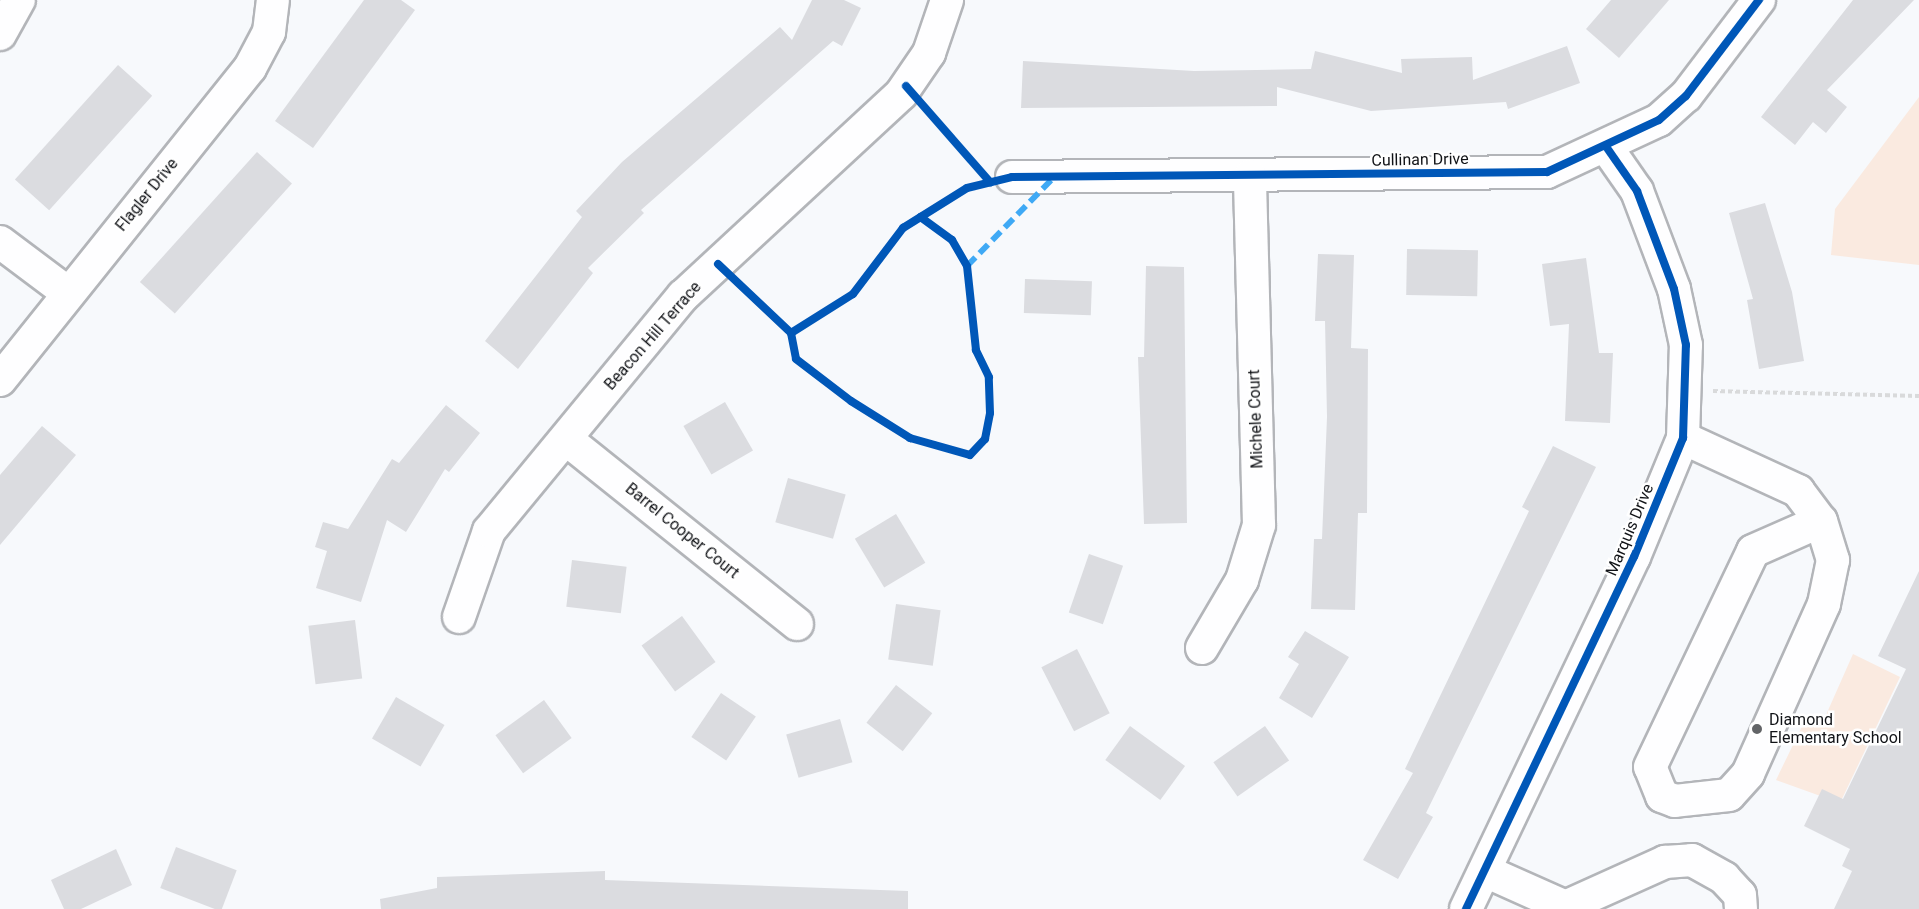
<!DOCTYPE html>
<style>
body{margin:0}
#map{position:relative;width:1919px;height:909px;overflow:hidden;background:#f7f9fc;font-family:Roboto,sans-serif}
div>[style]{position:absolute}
.green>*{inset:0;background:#faeae0}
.building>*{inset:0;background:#dbdce0;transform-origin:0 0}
.path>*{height:4px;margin-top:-2px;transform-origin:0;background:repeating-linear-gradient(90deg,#d9dadb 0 4.5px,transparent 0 7.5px)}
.roads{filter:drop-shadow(2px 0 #b3b5b9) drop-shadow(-2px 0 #b3b5b9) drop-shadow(0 2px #b3b5b9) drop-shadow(0 -2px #b3b5b9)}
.minor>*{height:32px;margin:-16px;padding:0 16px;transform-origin:16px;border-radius:16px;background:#fefeff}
.quiet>*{height:6px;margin-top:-3px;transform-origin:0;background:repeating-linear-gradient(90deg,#3fa9f5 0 12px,transparent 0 18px)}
.cycleway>*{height:8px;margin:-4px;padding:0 4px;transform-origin:4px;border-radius:4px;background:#0057b8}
.dots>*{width:16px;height:16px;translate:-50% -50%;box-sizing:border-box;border:3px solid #fff;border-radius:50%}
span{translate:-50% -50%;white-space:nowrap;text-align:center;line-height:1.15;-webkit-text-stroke:5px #fff;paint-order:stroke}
.street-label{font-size:16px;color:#111317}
.poi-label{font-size:16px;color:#111317}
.left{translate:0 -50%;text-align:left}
</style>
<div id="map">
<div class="green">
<div style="clip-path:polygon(1919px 97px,1919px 265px,1831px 255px,1835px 209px)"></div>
<div style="clip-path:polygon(1853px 654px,1900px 677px,1840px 803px,1776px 780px,1806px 718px,1822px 724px)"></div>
</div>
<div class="building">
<div style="clip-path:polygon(364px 0,401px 0,415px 10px,313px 148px,275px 121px)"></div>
<div style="clip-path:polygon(812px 0,844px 0,861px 8px,842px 46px,833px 41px,641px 210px,644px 213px,588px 268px,593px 273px,518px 369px,485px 341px,582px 217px,576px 211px,622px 162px,780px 27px,792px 40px)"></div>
<div style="clip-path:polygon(1611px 0,1669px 0,1619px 58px,1586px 29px)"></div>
<div style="clip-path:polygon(1853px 0,1914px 0,1827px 90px,1847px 107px,1826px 133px,1813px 122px,1795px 145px,1761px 117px)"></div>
<div style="clip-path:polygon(1567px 46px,1580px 83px,1508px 109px,1506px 102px,1371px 111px,1277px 87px,1277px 106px,1021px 108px,1023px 61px,1194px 71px,1311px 69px,1315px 51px,1402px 73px,1401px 59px,1472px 57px,1473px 80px)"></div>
<div style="left:118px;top:65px;width:46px;height:154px;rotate:42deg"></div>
<div style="left:257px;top:152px;width:47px;height:175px;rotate:42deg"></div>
<div style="clip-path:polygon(1765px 203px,1792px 292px,1804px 361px,1759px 369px,1747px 300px,1753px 299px,1729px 213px)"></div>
<div style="left:1407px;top:249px;width:71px;height:46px;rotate:1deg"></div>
<div style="clip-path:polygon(1318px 254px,1354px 255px,1351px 348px,1368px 349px,1367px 513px,1358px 513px,1355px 610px,1311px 609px,1314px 539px,1322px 539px,1327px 417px,1325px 321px,1315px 321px)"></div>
<div style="clip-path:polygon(1586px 258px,1599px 353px,1613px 353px,1610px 423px,1565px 421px,1569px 324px,1550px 326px,1542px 264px)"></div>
<div style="clip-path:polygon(1146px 266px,1184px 267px,1187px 523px,1144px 524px,1138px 357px,1144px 357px)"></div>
<div style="left:1025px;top:279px;width:67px;height:34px;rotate:2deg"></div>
<div style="left:725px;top:402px;width:56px;height:48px;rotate:60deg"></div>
<div style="clip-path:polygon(446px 405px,480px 433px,449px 472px,445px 469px,406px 532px,387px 520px,361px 602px,316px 588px,327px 551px,315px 547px,323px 522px,348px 529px,392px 459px,399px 463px)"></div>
<div style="clip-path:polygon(42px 426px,76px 455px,0 545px,0 475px)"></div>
<div style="clip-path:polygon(1553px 446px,1596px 467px,1426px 813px,1433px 817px,1398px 879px,1363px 860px,1413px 773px,1405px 769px,1529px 511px,1522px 507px)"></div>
<div style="left:788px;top:478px;width:60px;height:46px;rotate:16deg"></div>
<div style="left:896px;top:514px;width:57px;height:48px;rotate:59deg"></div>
<div style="left:1089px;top:554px;width:36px;height:62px;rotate:19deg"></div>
<div style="left:572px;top:560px;width:55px;height:47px;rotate:7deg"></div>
<div style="clip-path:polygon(1919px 571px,1919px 909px,1834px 909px,1852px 871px,1842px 866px,1850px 849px,1804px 826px,1822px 789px,1843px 799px,1906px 669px,1878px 656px)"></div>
<div style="left:896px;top:604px;width:45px;height:56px;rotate:8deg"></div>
<div style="left:682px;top:616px;width:57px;height:50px;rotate:54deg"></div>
<div style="left:355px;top:620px;width:59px;height:47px;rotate:83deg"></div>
<div style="clip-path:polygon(1305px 631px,1349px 657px,1312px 718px,1279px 698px,1299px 664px,1288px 657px)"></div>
<div style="left:1077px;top:649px;width:72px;height:40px;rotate:63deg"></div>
<div style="left:896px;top:685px;width:46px;height:48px;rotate:38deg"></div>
<div style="left:721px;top:693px;width:42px;height:53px;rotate:34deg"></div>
<div style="left:396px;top:697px;width:56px;height:48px;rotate:30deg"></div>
<div style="left:544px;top:700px;width:47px;height:60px;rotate:54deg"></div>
<div style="left:840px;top:719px;width:45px;height:56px;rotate:74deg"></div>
<div style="left:1130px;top:726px;width:68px;height:42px;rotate:36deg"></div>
<div style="left:1265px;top:726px;width:42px;height:63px;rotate:55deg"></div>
<div style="left:176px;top:847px;width:65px;height:44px;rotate:21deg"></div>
<div style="clip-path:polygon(116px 849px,132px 885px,81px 909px,64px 909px,51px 880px)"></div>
<div style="clip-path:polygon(605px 871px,605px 880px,908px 891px,908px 909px,381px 909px,380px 899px,437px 888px,437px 877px)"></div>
</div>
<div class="path">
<div style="left:1713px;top:391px;width:206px;rotate:1.4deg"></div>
</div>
<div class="roads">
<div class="minor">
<div style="left:0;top:34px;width:39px;rotate:-61deg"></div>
<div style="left:1012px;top:177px;width:535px;rotate:-0.54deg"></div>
<div style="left:1547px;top:172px;width:123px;rotate:-24.9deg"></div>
<div style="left:1659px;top:120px;width:36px;rotate:-42deg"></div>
<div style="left:1686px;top:96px;width:121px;rotate:-52.8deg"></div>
<div style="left:0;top:242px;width:85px;rotate:36.9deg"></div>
<div style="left:0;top:380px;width:400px;rotate:-51.3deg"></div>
<div style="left:250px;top:68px;width:41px;rotate:-62.2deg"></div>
<div style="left:269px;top:32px;width:32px;rotate:-83deg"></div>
<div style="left:1683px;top:438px;width:127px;rotate:24.7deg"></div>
<div style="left:1798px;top:491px;width:38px;rotate:53deg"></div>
<div style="left:1821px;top:521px;width:41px;rotate:72.9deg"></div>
<div style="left:1833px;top:560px;width:45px;rotate:101.6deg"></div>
<div style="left:1824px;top:604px;width:186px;rotate:114.1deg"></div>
<div style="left:1748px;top:774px;width:28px;rotate:132deg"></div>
<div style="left:1729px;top:795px;width:54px;rotate:173.7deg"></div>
<div style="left:1675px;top:801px;width:14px;rotate:-159deg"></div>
<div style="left:1662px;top:796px;width:31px;rotate:-112deg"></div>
<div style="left:1650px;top:767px;width:239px;rotate:-64.5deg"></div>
<div style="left:1753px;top:551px;width:74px;rotate:-23.8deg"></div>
<div style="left:566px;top:439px;width:296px;rotate:38.7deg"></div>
<div style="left:459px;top:617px;width:91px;rotate:-70.8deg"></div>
<div style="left:489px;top:531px;width:305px;rotate:-50.5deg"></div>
<div style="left:683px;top:296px;width:297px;rotate:-42.8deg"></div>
<div style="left:901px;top:94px;width:50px;rotate:-55.7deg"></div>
<div style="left:929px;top:53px;width:56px;rotate:-71.2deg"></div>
<div style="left:1202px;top:648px;width:79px;rotate:-59.5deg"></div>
<div style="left:1242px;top:580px;width:58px;rotate:-72.8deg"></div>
<div style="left:1259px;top:525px;width:349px;rotate:-91.5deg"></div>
<div style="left:1485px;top:871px;width:93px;rotate:24.1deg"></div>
<div style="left:1565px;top:907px;width:110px;rotate:-24.2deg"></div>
<div style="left:1665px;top:862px;width:27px;rotate:-4deg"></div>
<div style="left:1692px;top:860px;width:37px;rotate:29deg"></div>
<div style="left:1724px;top:878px;width:23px;rotate:47deg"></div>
<div style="left:1740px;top:895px;width:14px;rotate:86deg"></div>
<div style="left:1466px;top:909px;width:390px;rotate:-64.5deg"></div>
<div style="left:1634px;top:557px;width:129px;rotate:-67.6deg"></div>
<div style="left:1683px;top:438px;width:93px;rotate:-88.2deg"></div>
<div style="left:1686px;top:345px;width:57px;rotate:-102.1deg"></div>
<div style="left:1674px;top:289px;width:105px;rotate:-110.7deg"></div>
<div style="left:1637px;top:191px;width:52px;rotate:-124.9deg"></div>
</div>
</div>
<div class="quiet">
<div style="left:967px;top:266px;width:126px;rotate:-45.6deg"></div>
</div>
<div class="cycleway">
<div style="left:906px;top:86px;width:128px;rotate:48.8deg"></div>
<div style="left:718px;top:264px;width:100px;rotate:43.4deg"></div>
<div style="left:791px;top:333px;width:73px;rotate:-32.2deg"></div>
<div style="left:853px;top:294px;width:83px;rotate:-52.9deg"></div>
<div style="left:903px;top:228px;width:75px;rotate:-32deg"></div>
<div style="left:967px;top:188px;width:46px;rotate:-13.7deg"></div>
<div style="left:1012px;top:177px;width:535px;rotate:-0.54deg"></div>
<div style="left:1547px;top:172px;width:123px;rotate:-24.9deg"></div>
<div style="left:1659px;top:120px;width:36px;rotate:-42deg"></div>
<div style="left:1686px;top:96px;width:121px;rotate:-52.8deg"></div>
<div style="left:791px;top:333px;width:26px;rotate:79deg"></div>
<div style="left:796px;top:359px;width:69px;rotate:37.4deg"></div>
<div style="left:851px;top:401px;width:70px;rotate:32.1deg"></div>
<div style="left:910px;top:438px;width:62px;rotate:15.8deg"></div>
<div style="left:970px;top:455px;width:22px;rotate:-47deg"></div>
<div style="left:985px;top:439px;width:26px;rotate:-79deg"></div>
<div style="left:990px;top:413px;width:36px;rotate:-92deg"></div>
<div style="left:989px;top:377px;width:30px;rotate:-116deg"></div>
<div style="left:976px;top:350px;width:84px;rotate:-96.1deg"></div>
<div style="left:967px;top:266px;width:30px;rotate:-120deg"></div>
<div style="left:952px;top:240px;width:39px;rotate:-144deg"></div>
<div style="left:1466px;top:909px;width:390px;rotate:-64.5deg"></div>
<div style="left:1634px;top:557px;width:129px;rotate:-67.6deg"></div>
<div style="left:1683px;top:438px;width:93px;rotate:-88.2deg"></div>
<div style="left:1686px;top:345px;width:57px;rotate:-102.1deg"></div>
<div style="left:1674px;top:289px;width:105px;rotate:-110.7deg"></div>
<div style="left:1637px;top:191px;width:52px;rotate:-124.9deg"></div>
</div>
<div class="dots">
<div style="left:1757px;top:729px;background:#626467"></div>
</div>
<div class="street-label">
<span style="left:1420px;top:160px;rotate:-1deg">Cullinan Drive</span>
<span style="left:147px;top:195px;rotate:-51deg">Flagler Drive</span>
<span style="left:653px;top:336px;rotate:-49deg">Beacon Hill Terrace</span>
<span style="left:1256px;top:419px;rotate:-92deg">Michele Court</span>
<span style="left:1630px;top:530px;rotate:-67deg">Marquis Drive</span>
<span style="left:682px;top:531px;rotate:39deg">Barrel Cooper Court</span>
</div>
<div class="poi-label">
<span class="left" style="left:1769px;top:729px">Diamond<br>Elementary School</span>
</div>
</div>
